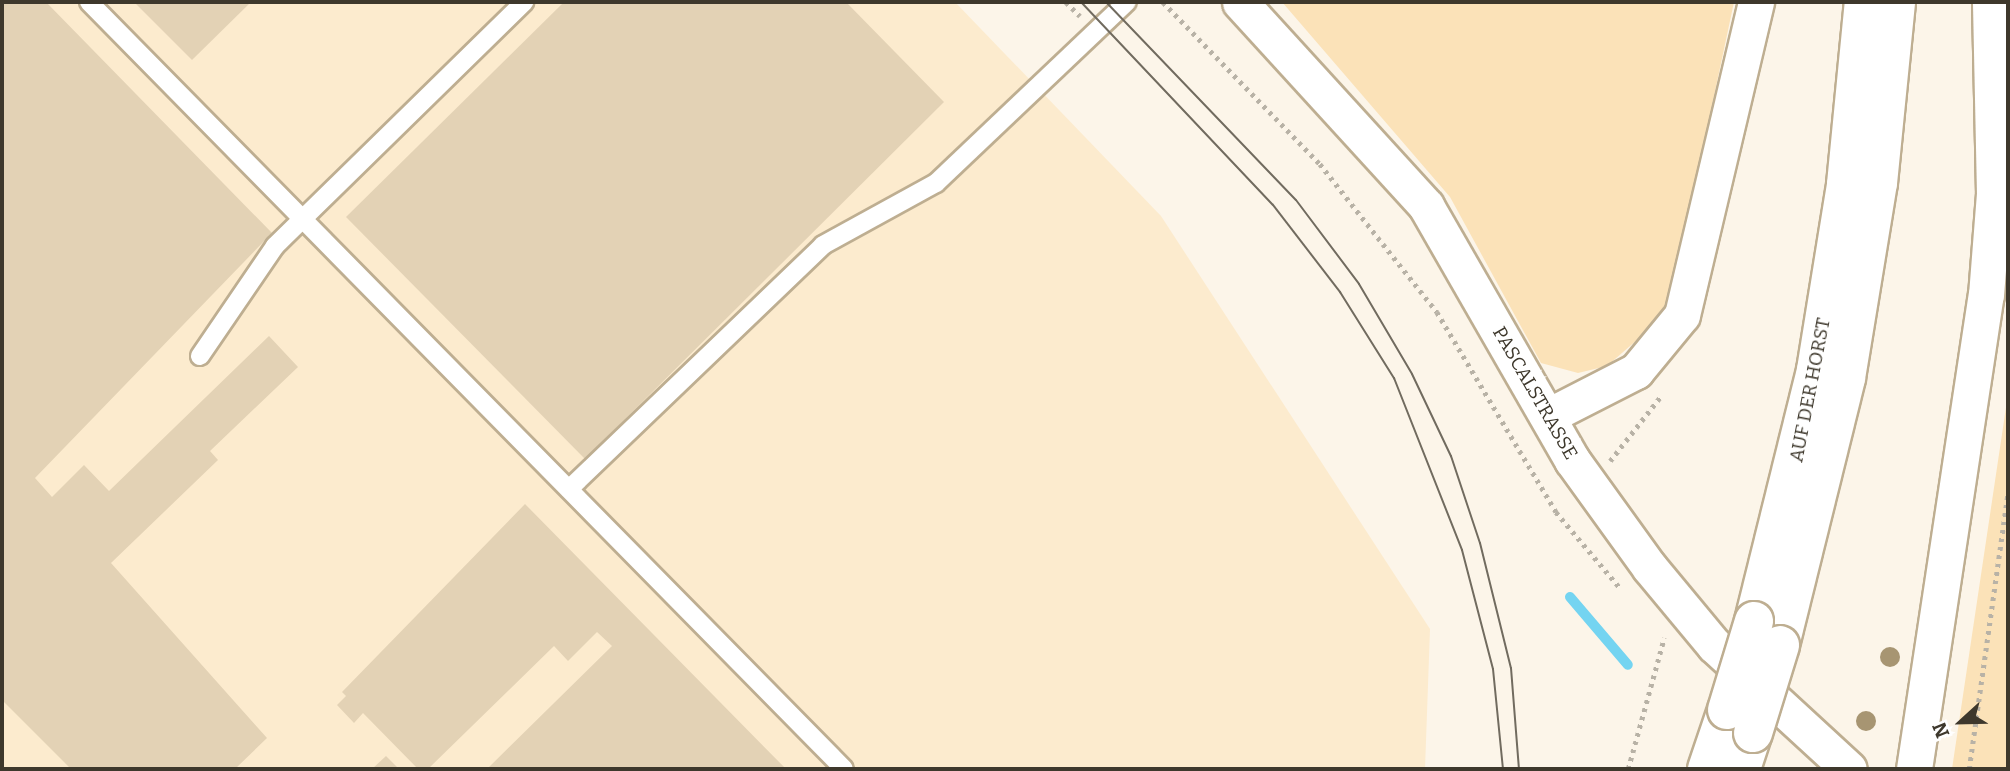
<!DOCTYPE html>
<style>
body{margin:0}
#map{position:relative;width:2010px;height:771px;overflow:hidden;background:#fcf5e9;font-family:Bitter,serif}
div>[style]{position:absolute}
.built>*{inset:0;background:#fcebce}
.green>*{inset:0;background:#fbe2b8}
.stream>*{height:10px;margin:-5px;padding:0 5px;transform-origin:5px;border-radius:5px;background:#74d4f1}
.building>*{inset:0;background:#e3d2b5}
.path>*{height:4.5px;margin-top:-2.25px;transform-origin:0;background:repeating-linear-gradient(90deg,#b8b2a6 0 3.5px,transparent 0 8.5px)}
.roads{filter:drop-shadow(2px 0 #beae91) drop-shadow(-2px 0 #beae91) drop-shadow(0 2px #beae91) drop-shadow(0 -2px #beae91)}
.service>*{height:18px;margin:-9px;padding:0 9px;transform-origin:9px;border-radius:9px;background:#fff}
.minor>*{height:35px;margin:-17.5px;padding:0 17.5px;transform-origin:17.5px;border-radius:17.5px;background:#fff}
.tertiary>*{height:38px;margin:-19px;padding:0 19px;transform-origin:19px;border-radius:19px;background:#fff}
.tram>*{height:2px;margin:-1px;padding:0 1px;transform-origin:1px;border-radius:1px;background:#716b5f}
.bridges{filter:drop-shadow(2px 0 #beae91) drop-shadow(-2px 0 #beae91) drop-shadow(0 2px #beae91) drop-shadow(0 -2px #beae91)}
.tertiary-bridge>*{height:38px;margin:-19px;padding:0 19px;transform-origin:19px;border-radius:19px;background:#fff}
.trees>*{width:20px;height:20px;margin:-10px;border-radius:50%;background:#a79572}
span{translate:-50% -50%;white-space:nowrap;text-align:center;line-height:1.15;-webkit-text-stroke:7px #fff;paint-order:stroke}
.street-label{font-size:19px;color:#3e382c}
.frame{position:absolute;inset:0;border:4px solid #3e382c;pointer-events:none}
.north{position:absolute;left:1926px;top:687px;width:70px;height:70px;-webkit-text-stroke:5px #fff;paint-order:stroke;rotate:248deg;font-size:19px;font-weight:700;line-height:28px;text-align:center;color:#3e382c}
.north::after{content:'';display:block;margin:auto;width:24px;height:32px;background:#3e382c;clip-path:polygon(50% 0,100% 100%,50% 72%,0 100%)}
</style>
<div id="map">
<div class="built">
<div style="clip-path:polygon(2px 2px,955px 2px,1161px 216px,1430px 629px,1425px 769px,2px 769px)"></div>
</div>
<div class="green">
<div style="clip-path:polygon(1282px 2px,1734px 2px,1668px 313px,1607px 366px,1578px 373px,1541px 363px,1450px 197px)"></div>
<div style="clip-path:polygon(2008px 394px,2008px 769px,1952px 769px)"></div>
</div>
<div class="stream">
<div style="left:1570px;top:597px;width:89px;rotate:49.5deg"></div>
</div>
<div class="building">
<div style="clip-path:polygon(2px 2px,46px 2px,272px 233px,35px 478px,52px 497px,84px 465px,109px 491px,269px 336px,298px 367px,210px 451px,218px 460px,111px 563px,267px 738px,235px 769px,71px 769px,2px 700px)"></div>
<div style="clip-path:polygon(134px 2px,251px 2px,192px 60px)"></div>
<div style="clip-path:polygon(564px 2px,846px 2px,944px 102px,585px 459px,346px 217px)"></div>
<div style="clip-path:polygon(525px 504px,786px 769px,487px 769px,612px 646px,597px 632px,568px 661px,554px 646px,428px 769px,418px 769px,363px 713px,354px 723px,337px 705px,346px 696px,342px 692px)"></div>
<div style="clip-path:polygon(386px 756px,399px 769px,372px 769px)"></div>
</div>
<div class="path">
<div style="left:1066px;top:2px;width:20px;rotate:45deg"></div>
<div style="left:1163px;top:2px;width:226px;rotate:45.9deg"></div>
<div style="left:1320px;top:164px;width:102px;rotate:51.8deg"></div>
<div style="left:1383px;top:244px;width:87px;rotate:51.5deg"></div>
<div style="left:1437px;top:312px;width:233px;rotate:59.2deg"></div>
<div style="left:1556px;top:512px;width:101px;rotate:49.8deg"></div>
<div style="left:1610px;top:461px;width:83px;rotate:-51.9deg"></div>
<div style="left:1628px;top:769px;width:136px;rotate:-74.6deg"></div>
<div style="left:1969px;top:769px;width:279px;rotate:-82deg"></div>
</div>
<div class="roads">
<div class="service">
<div style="left:89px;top:2px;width:1076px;rotate:45.45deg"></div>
<div style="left:200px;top:356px;width:133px;rotate:-55.7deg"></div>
<div style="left:275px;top:246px;width:349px;rotate:-44.4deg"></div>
<div style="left:569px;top:489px;width:352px;rotate:-43.8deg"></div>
<div style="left:823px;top:245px;width:129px;rotate:-28.8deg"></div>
<div style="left:936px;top:183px;width:263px;rotate:-43.5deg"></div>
</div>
<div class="minor">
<div style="left:1240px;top:2px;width:276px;rotate:47.6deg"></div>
<div style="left:1426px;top:206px;width:293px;rotate:60.1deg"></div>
<div style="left:1572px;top:460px;width:133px;rotate:54.2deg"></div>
<div style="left:1650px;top:568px;width:100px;rotate:50.3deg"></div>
<div style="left:1714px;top:645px;width:183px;rotate:42.6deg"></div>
<div style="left:1548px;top:416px;width:99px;rotate:-27.1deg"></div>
<div style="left:1636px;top:371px;width:72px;rotate:-50.6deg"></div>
<div style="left:1682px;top:315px;width:322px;rotate:-76.7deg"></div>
<div style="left:1914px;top:769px;width:479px;rotate:-81.4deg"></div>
<div style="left:1986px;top:295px;width:101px;rotate:-85.5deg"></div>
<div style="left:1994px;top:194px;width:192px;rotate:-91.2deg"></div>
</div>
<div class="tertiary">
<div style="left:1754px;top:621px;width:259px;rotate:-76.1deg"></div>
<div style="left:1816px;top:370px;width:188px;rotate:-80.8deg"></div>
<div style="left:1846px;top:184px;width:183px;rotate:-84.4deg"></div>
<div style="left:1780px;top:645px;width:275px;rotate:-76.1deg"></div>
<div style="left:1846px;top:378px;width:198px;rotate:-80.7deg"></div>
<div style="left:1878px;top:183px;width:182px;rotate:-84.3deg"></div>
<div style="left:1707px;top:769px;width:62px;rotate:-71.3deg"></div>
<div style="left:1741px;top:769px;width:38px;rotate:-72deg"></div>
</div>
</div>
<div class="tram">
<div style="left:1081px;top:2px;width:279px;rotate:46.6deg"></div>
<div style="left:1273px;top:205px;width:110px;rotate:52.4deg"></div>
<div style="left:1340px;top:292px;width:102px;rotate:57.9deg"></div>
<div style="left:1394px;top:378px;width:185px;rotate:68.4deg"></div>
<div style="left:1462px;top:550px;width:123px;rotate:75.4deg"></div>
<div style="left:1493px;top:669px;width:100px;rotate:84.3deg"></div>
<div style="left:1106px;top:2px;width:274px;rotate:46.2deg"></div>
<div style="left:1296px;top:200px;width:105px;rotate:53.1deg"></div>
<div style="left:1359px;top:284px;width:104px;rotate:59.5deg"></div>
<div style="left:1412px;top:374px;width:91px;rotate:64.6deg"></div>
<div style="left:1451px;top:456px;width:92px;rotate:71.6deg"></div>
<div style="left:1480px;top:543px;width:129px;rotate:76.1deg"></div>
<div style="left:1511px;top:668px;width:101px;rotate:85.5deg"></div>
</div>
<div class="bridges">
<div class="tertiary-bridge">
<div style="left:1727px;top:710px;width:93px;rotate:-73.1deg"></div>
<div style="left:1753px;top:733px;width:92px;rotate:-72.9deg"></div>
</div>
</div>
<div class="trees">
<div style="left:1890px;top:657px"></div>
<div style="left:1866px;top:721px"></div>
</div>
<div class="street-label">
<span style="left:1810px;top:390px;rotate:-79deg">AUF DER HORST</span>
<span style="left:1535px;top:393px;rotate:60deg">PASCALSTRASSE</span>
</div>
<div class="frame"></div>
<div class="north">N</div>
</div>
